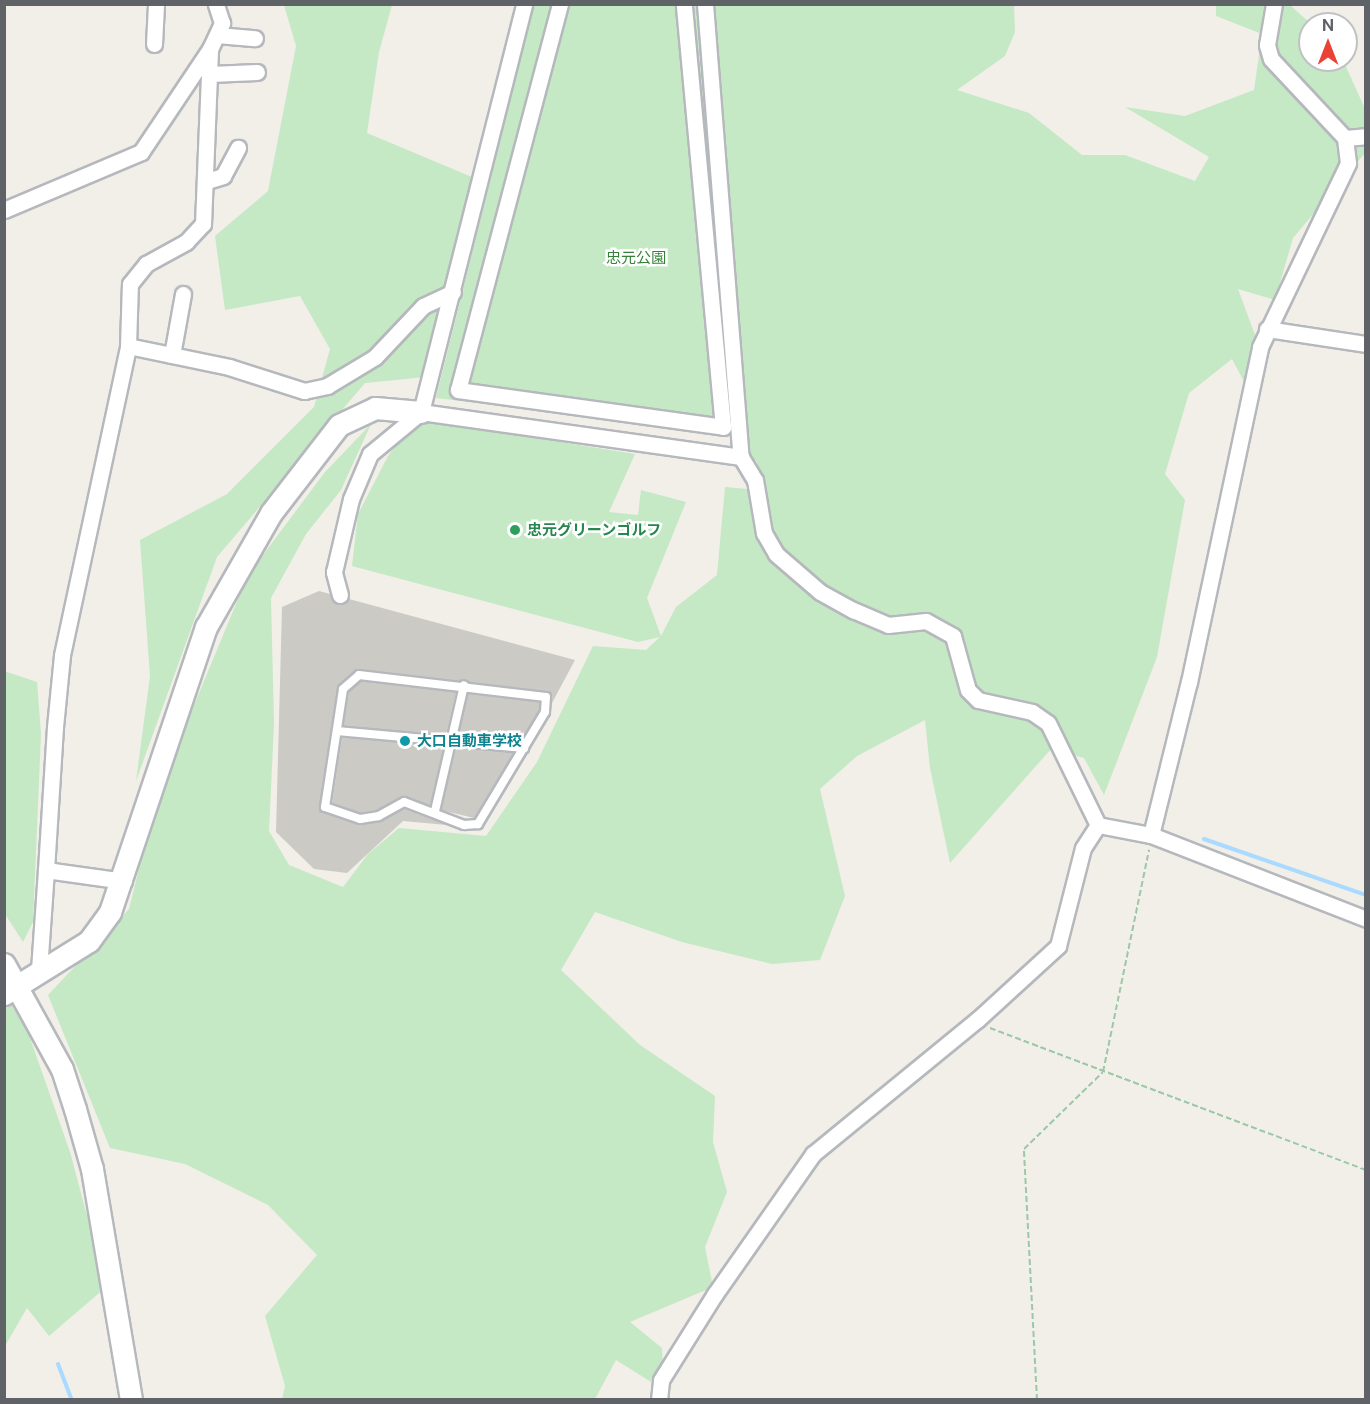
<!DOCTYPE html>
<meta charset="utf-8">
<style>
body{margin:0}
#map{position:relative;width:1370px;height:1404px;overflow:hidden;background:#f1efe8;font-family:"Public Sans","Noto Sans JP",sans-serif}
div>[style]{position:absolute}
.green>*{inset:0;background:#c5e8c5}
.stream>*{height:4px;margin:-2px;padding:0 2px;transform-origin:2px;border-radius:2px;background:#aadaff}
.building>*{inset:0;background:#cccac5}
.path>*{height:2px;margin-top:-1px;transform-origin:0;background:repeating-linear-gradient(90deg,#9cc7a9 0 6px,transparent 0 9px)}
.roads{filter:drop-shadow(2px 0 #b5b8bc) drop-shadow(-2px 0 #b5b8bc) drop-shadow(0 2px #b5b8bc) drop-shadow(0 -2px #b5b8bc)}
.lane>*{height:8px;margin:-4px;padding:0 4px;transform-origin:4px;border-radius:4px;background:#fff}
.street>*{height:15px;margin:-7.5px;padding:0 7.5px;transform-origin:7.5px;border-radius:7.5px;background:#fff}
.secondary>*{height:21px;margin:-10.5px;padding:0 10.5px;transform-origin:10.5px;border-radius:10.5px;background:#fff}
.dots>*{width:16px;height:16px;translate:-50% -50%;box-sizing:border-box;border:3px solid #fff;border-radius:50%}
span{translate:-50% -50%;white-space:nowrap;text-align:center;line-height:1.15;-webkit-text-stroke:5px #fff;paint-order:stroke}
.park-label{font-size:15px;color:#348238}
.leisure-label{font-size:15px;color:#27864d;font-weight:700}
.left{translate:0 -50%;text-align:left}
.culture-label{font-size:15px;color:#0d838f;font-weight:700}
.frame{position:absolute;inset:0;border:6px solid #5f6368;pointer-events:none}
.north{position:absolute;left:1298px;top:12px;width:60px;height:60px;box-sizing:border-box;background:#fff;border:2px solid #bfc1c3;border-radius:50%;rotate:0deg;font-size:16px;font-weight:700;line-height:24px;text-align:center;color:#5f6368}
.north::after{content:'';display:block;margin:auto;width:21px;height:27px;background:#ea4335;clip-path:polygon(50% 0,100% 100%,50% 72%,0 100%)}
</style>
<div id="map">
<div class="green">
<div style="clip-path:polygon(284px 5px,392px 5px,379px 52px,367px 133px,472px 177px,426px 377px,365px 383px,217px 557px,136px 781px,150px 676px,140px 540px,227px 494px,314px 407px,330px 349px,300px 296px,225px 310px,215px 236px,268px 191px,296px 46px)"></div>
<div style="clip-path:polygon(534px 5px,1014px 5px,1015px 32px,1005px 56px,957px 90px,1029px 113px,1082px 155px,1125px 155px,1195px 181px,1209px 157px,1125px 107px,1185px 116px,1254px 90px,1262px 34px,1216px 16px,1216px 5px,1290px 5px,1311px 24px,1310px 60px,1343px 60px,1365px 109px,1365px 153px,1293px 238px,1275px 300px,1238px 289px,1258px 343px,1248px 389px,1232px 359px,1189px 393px,1165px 474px,1185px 500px,1157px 657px,1104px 795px,1084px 758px,1051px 749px,950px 863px,930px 768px,925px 720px,857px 756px,820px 789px,845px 896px,820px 960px,772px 964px,682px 942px,595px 912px,561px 970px,640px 1045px,715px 1096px,713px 1142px,727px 1192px,705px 1247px,713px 1287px,630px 1322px,662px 1348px,664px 1390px,616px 1360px,595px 1399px,282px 1399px,285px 1386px,265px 1316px,317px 1255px,268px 1205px,185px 1164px,110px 1148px,48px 995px,129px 909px,158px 792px,248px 575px,325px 472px,371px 424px,341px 490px,306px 534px,271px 598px,274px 724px,269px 831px,289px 865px,343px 887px,368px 854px,399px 828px,486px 836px,537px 762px,593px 646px,646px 650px,660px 637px,638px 642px,352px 566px,358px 514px,388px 456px,416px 419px,635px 454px,609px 512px,638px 515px,641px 490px,686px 502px,647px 598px,661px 636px,676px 607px,717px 575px,725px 487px,759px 490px,757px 462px,727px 433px,436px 398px)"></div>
<div style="clip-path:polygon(4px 671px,37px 682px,41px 734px,33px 922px,23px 942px,5px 914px)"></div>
<div style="clip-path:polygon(5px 994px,29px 1035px,70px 1152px,106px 1287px,49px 1336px,27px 1308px,5px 1346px)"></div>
</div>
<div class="stream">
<div style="left:1204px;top:839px;width:171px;rotate:19.1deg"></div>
<div style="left:58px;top:1364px;width:39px;rotate:69deg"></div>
</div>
<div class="building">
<div style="clip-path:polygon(319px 591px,330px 594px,338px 604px,349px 599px,575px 660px,552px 703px,547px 691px,360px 669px,339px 684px,320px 811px,360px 825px,382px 821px,404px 809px,447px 825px,403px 821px,347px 873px,314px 869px,276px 832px,282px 607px)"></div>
<div style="clip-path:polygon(361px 681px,456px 692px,446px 735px,343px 726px,349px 692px)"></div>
<div style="clip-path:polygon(468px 694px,540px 702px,539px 710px,520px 742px,458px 736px)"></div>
<div style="clip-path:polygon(342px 737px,444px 747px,430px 806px,403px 796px,377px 810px,361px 813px,332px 803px)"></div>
<div style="clip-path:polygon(456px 748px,513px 753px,474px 818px,441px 810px)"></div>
</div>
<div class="path">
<div style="left:990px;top:1028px;width:402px;rotate:20.7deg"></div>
<div style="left:1037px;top:1400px;width:251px;rotate:-93deg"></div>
<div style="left:1024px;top:1149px;width:110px;rotate:-44.3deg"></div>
<div style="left:1103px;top:1072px;width:227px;rotate:-78.3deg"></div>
</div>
<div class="roads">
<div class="lane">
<div style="left:359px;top:675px;width:188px;rotate:6.7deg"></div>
<div style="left:546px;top:697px;width:15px;rotate:94deg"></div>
<div style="left:545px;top:712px;width:131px;rotate:120.9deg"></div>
<div style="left:478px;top:824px;width:14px;rotate:176deg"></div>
<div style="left:464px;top:825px;width:64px;rotate:-159deg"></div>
<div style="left:404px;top:802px;width:29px;rotate:151deg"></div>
<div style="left:379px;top:816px;width:19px;rotate:171deg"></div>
<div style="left:360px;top:819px;width:37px;rotate:-161deg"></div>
<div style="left:325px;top:807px;width:119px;rotate:-81.3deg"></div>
<div style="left:343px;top:689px;width:21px;rotate:-41deg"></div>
<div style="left:337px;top:731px;width:188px;rotate:5.2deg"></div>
<div style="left:435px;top:811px;width:129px;rotate:-77deg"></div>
</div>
<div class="street">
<div style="left:560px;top:4px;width:399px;rotate:104.8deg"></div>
<div style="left:458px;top:390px;width:268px;rotate:7.9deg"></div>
<div style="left:723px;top:427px;width:425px;rotate:-95.3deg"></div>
<div style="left:705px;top:4px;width:454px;rotate:85.5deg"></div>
<div style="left:741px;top:457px;width:27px;rotate:59deg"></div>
<div style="left:755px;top:480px;width:54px;rotate:80.4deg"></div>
<div style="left:764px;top:533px;width:24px;rotate:60deg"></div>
<div style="left:776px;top:554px;width:58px;rotate:40.8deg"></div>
<div style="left:820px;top:592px;width:38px;rotate:29deg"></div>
<div style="left:853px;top:610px;width:38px;rotate:23deg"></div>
<div style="left:888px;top:625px;width:38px;rotate:-6deg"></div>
<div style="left:926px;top:621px;width:31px;rotate:29deg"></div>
<div style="left:953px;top:636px;width:56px;rotate:74.5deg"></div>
<div style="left:968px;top:690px;width:14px;rotate:45deg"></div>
<div style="left:978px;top:700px;width:55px;rotate:12.5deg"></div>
<div style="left:1032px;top:712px;width:19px;rotate:35deg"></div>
<div style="left:1048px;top:723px;width:114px;rotate:63.9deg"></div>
<div style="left:1098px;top:825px;width:54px;rotate:10.7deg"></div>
<div style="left:1151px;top:835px;width:231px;rotate:21.3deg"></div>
<div style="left:217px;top:35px;width:38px;rotate:5deg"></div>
<div style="left:154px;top:44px;width:40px;rotate:-87.1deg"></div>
<div style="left:210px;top:74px;width:47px;rotate:-2.4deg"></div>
<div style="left:1345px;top:138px;width:21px;rotate:-5deg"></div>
<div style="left:207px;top:181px;width:17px;rotate:-17deg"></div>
<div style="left:223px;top:176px;width:32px;rotate:-62deg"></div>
<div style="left:4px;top:210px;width:149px;rotate:-22.9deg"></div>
<div style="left:141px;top:152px;width:124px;rotate:-56.2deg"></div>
<div style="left:1267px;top:329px;width:100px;rotate:8.6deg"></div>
<div style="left:128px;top:346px;width:103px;rotate:11.7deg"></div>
<div style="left:229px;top:367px;width:79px;rotate:17.7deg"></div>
<div style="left:304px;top:391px;width:24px;rotate:-12deg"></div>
<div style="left:327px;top:386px;width:56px;rotate:-31.1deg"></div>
<div style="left:375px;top:357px;width:70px;rotate:-46.7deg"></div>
<div style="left:423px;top:306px;width:33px;rotate:-25deg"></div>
<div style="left:172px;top:355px;width:62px;rotate:-79.8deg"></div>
<div style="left:421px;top:412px;width:323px;rotate:8deg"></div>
<div style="left:340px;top:595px;width:24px;rotate:-105deg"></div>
<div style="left:334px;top:572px;width:75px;rotate:-76.9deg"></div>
<div style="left:351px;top:499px;width:49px;rotate:-67.1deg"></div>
<div style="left:370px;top:454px;width:66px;rotate:-39.5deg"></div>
<div style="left:421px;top:412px;width:421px;rotate:-75.8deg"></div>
<div style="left:1151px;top:835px;width:158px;rotate:-76.1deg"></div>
<div style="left:1189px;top:682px;width:342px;rotate:-78deg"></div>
<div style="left:1260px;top:347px;width:204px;rotate:-64.4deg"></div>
<div style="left:1348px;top:163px;width:25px;rotate:-97deg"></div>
<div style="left:1345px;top:138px;width:108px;rotate:-133.1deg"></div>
<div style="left:1271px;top:59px;width:15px;rotate:-106deg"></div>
<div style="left:1267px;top:45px;width:42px;rotate:-80.3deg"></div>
<div style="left:124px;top:881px;width:79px;rotate:-172deg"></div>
<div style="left:46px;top:870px;width:143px;rotate:-86.4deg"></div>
<div style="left:55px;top:727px;width:72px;rotate:-84.4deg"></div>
<div style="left:62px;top:655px;width:316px;rotate:-77.9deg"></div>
<div style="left:128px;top:346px;width:62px;rotate:-88.2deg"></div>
<div style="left:130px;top:284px;width:26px;rotate:-51deg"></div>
<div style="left:146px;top:264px;width:46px;rotate:-28.8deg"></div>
<div style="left:186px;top:242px;width:25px;rotate:-47deg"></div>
<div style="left:203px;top:224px;width:175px;rotate:-87.7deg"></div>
<div style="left:210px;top:49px;width:29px;rotate:-65deg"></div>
<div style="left:222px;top:23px;width:20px;rotate:-108deg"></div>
<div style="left:39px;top:970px;width:100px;rotate:-86deg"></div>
<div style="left:659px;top:1400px;width:20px;rotate:-84deg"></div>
<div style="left:661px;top:1380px;width:102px;rotate:-57.9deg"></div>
<div style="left:715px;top:1294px;width:171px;rotate:-55deg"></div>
<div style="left:813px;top:1154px;width:212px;rotate:-39.3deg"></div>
<div style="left:977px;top:1020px;width:110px;rotate:-42.4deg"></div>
<div style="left:1058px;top:946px;width:101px;rotate:-75.7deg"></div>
<div style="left:1083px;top:848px;width:27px;rotate:-57deg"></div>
</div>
<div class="secondary">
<div style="left:4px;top:964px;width:120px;rotate:61.1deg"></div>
<div style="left:62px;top:1069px;width:42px;rotate:72deg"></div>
<div style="left:75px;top:1109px;width:62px;rotate:74.2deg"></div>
<div style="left:92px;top:1169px;width:234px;rotate:80.4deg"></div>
<div style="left:4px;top:994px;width:100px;rotate:-31.9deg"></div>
<div style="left:89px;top:941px;width:36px;rotate:-54deg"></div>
<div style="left:110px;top:912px;width:301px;rotate:-71.4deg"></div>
<div style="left:206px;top:627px;width:131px;rotate:-60.3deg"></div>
<div style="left:271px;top:513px;width:111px;rotate:-52.3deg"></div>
<div style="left:339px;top:425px;width:40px;rotate:-25deg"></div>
<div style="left:375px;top:408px;width:46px;rotate:5deg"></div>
</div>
</div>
<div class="dots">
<div style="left:515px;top:530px;background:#2e9e5b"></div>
<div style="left:405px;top:741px;background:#0f9aa8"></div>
</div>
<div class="park-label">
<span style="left:636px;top:258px">忠元公園</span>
</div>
<div class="leisure-label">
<span class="left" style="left:527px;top:530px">忠元グリーンゴルフ</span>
</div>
<div class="culture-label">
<span class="left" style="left:417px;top:741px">大口自動車学校</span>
</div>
<div class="frame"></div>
<div class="north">N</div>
</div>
